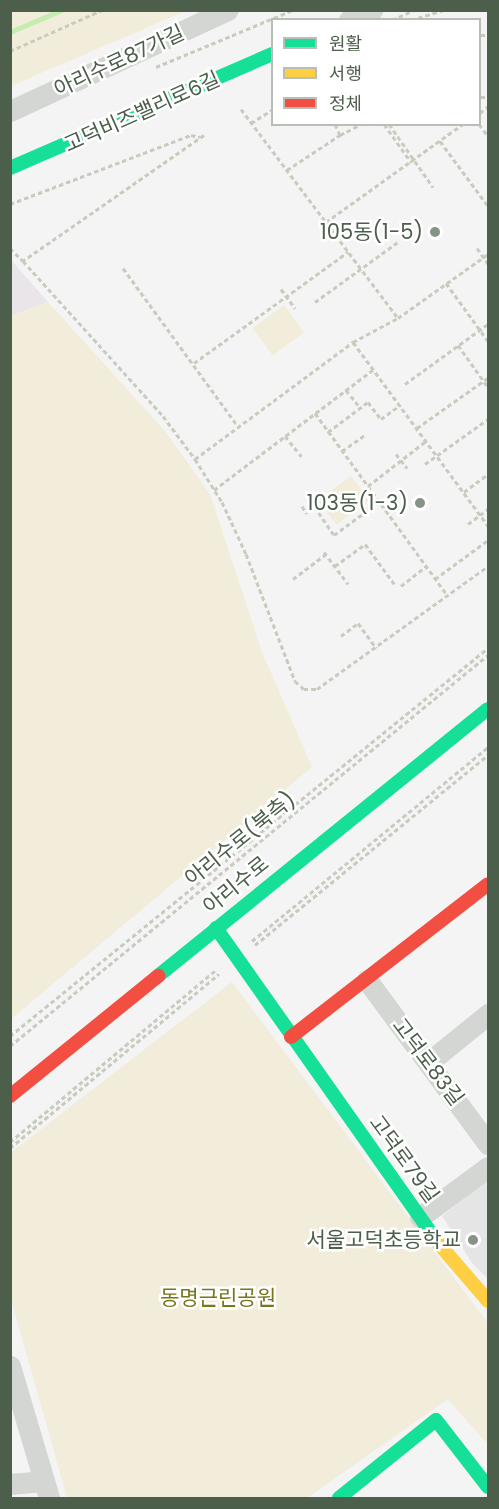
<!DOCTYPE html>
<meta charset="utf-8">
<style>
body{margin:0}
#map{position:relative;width:499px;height:1509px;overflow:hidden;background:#f4f4f4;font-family:Poppins,"Noto Sans KR",sans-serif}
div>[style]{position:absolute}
.commercial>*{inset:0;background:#eae5e9}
.education>*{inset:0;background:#e5e5e6}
.green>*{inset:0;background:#f1edda;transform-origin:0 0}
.stream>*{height:5px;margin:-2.5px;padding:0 2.5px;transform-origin:2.5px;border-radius:2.5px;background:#c5ecb1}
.path>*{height:3px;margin-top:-1.5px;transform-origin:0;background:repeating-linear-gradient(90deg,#cacbbf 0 4.5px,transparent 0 7.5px)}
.street>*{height:21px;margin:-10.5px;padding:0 10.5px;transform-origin:10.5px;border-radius:10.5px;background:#d3d6d2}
.fast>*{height:14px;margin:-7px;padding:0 7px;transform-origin:7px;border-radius:7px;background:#16e098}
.slow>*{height:14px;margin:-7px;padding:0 7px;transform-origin:7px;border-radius:7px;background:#ffcf43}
.jam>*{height:14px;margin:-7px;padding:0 7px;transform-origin:7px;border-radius:7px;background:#f24e42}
.path-bridge>*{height:3px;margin-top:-1.5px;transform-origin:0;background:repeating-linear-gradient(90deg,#cacbbf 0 4.5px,transparent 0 7.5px)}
.dots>*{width:16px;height:16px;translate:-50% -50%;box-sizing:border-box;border:3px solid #fff;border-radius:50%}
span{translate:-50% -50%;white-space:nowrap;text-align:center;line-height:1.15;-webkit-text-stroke:5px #fff;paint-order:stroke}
.street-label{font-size:21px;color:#4c5f4b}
.poi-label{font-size:21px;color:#4c5f4b}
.right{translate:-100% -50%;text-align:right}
.park-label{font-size:21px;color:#7a761b}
.frame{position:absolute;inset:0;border:12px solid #4c5f4b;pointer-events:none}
.legend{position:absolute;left:271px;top:18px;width:210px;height:108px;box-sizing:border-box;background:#fff;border:2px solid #b7bfb7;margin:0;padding:8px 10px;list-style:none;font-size:18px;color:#4c5f4b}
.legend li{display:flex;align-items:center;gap:12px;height:30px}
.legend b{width:30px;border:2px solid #b7bfb7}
</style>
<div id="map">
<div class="commercial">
<div style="clip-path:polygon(11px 260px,48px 302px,11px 316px)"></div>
</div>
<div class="education">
<div style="clip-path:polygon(488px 1179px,488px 1279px,472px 1263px,442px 1216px)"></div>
</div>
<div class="green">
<div style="clip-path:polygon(11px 10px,186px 10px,186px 11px,11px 86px)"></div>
<div style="clip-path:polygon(48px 302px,165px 431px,210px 494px,262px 652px,312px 767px,11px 1019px,11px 316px)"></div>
<div style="left:284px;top:305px;width:34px;height:39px;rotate:54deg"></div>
<div style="left:351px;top:476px;width:30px;height:41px;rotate:53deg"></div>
<div style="clip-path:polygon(232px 982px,488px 1323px,488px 1445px,448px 1399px,307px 1498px,67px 1498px,11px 1299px,10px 1153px)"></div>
</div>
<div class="stream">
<div style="left:10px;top:32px;width:56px;rotate:-23.3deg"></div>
</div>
<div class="path">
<div style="left:392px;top:20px;width:24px;rotate:-24deg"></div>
<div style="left:411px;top:20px;width:34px;rotate:-17deg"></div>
<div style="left:480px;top:35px;width:8px"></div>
<div style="left:10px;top:51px;width:101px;rotate:-24deg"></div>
<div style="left:156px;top:67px;width:148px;rotate:-22.6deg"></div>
<div style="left:480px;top:97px;width:8px"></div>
<div style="left:241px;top:109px;width:261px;rotate:53.1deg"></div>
<div style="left:480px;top:113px;width:11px;rotate:-41deg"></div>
<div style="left:251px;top:123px;width:25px;rotate:-32deg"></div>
<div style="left:335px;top:124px;width:12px;rotate:66deg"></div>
<div style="left:384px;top:124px;width:47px;rotate:54.6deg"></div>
<div style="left:479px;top:124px;width:15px;rotate:53deg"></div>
<div style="left:204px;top:135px;width:221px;rotate:145.2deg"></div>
<div style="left:23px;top:261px;width:209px;rotate:47.9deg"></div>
<div style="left:163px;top:416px;width:54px;rotate:53.3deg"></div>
<div style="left:195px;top:459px;width:51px;rotate:57.9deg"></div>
<div style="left:222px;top:502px;width:57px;rotate:65.2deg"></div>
<div style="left:246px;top:554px;width:136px;rotate:68.9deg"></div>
<div style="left:295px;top:681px;width:12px;rotate:42deg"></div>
<div style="left:304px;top:689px;width:13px"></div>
<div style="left:317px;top:689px;width:211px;rotate:-35.7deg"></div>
<div style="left:440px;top:141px;width:81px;rotate:53.6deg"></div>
<div style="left:287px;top:170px;width:64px;rotate:-33.4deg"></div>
<div style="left:340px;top:135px;width:25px;rotate:-27deg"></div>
<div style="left:10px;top:204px;width:194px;rotate:-20.9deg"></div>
<div style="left:191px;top:135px;width:9px;rotate:13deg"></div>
<div style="left:326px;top:222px;width:168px;rotate:-35.6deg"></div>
<div style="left:10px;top:248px;width:18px;rotate:45deg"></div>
<div style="left:123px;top:268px;width:195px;rotate:54deg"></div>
<div style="left:446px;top:283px;width:72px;rotate:54.1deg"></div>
<div style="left:353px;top:342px;width:228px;rotate:53.7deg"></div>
<div style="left:194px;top:363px;width:190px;rotate:-35.8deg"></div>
<div style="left:346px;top:390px;width:22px;rotate:51deg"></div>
<div style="left:315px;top:413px;width:225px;rotate:54deg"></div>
<div style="left:417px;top:428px;width:87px;rotate:-35.2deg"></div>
<div style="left:328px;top:432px;width:50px;rotate:-36.9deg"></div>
<div style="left:368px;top:402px;width:21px;rotate:53deg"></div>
<div style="left:381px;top:419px;width:24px;rotate:-36deg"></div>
<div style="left:285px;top:436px;width:26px;rotate:51deg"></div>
<div style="left:342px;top:451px;width:28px;rotate:-35deg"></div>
<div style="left:195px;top:459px;width:197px;rotate:-36.5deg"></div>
<div style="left:353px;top:342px;width:51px;rotate:-28.1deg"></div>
<div style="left:398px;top:318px;width:110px;rotate:-35.4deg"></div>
<div style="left:368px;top:486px;width:73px;rotate:-37.8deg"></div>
<div style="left:214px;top:490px;width:201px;rotate:-37.1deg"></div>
<div style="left:464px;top:492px;width:30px;rotate:-37deg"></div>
<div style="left:310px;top:500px;width:42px;rotate:55.6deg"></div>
<div style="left:334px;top:535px;width:56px;rotate:-36.3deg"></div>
<div style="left:302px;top:506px;width:9px;rotate:58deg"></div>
<div style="left:324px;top:552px;width:40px;rotate:53deg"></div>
<div style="left:335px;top:566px;width:37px;rotate:-36deg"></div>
<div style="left:365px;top:544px;width:51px;rotate:53.8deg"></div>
<div style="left:293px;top:579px;width:41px;rotate:-37.1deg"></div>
<div style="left:435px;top:579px;width:66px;rotate:-36.3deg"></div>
<div style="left:401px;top:586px;width:33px;rotate:-38deg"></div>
<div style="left:341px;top:636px;width:21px;rotate:-37deg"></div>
<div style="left:358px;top:623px;width:31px;rotate:54deg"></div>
<div style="left:252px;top:941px;width:306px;rotate:-39.4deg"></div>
<div style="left:255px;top:945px;width:301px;rotate:-39.2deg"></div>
<div style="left:10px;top:1036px;width:616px;rotate:-39.07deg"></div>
<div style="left:10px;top:1046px;width:618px;rotate:-39.28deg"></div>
<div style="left:10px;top:1142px;width:268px;rotate:-39.9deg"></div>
<div style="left:10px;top:1148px;width:272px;rotate:-39.8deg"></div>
</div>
<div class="street">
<div style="left:349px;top:20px;width:25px;rotate:-23deg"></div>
<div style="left:10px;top:111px;width:240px;rotate:-24.9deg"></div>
<div style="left:367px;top:980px;width:204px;rotate:53.6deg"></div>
<div style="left:429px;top:1062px;width:76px;rotate:-39.1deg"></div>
<div style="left:420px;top:1217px;width:84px;rotate:-36.3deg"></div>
<div style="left:10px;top:1366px;width:138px;rotate:73.5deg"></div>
<div style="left:10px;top:1484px;width:34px;rotate:-5deg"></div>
</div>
<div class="fast">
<div style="left:10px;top:168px;width:286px;rotate:-23.5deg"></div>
<div style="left:216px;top:928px;width:387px;rotate:54.8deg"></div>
<div style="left:158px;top:976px;width:424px;rotate:-39deg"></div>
<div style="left:339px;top:1498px;width:124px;rotate:-38.8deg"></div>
<div style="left:436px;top:1420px;width:85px;rotate:52.2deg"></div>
</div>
<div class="slow">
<div style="left:439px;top:1244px;width:75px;rotate:49.3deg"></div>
</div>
<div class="jam">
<div style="left:291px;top:1037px;width:249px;rotate:-37.8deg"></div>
<div style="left:10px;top:1096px;width:191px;rotate:-39deg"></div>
</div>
<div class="path-bridge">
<div style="left:389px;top:124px;width:77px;rotate:55.1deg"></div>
<div style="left:477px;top:248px;width:19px;rotate:55deg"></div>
<div style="left:281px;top:289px;width:24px;rotate:54deg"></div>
<div style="left:315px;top:302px;width:102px;rotate:-35.9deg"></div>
<div style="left:458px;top:345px;width:52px;rotate:54.5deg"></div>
<div style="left:405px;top:384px;width:102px;rotate:-35.9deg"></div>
<div style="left:396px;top:454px;width:18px;rotate:52deg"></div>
<div style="left:425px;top:464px;width:77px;rotate:-35.5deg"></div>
<div style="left:468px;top:524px;width:25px;rotate:-37deg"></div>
</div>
<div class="dots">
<div style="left:435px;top:232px;background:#879386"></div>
<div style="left:420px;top:503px;background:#879386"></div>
<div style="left:473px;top:1240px;background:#879386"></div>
</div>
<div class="street-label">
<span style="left:119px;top:61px;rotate:-25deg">아리수로87가길</span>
<span style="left:142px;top:112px;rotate:-24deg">고덕비즈밸리로6길</span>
<span style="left:240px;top:839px;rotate:-39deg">아리수로(북측)</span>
<span style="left:236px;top:885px;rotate:-39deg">아리수로</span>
<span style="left:428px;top:1062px;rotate:53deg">고덕로83길</span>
<span style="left:404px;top:1159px;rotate:54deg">고덕로79길</span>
</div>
<div class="poi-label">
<span class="right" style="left:423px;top:232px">105동(1-5)</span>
<span class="right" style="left:408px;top:503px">103동(1-3)</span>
<span class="right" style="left:461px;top:1240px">서울고덕초등학교</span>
</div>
<div class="park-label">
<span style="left:218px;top:1298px">동명근린공원</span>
</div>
<div class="frame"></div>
<ul class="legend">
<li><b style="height:8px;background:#16e098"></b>원활</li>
<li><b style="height:8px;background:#ffcf43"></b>서행</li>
<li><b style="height:8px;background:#f24e42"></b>정체</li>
</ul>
</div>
